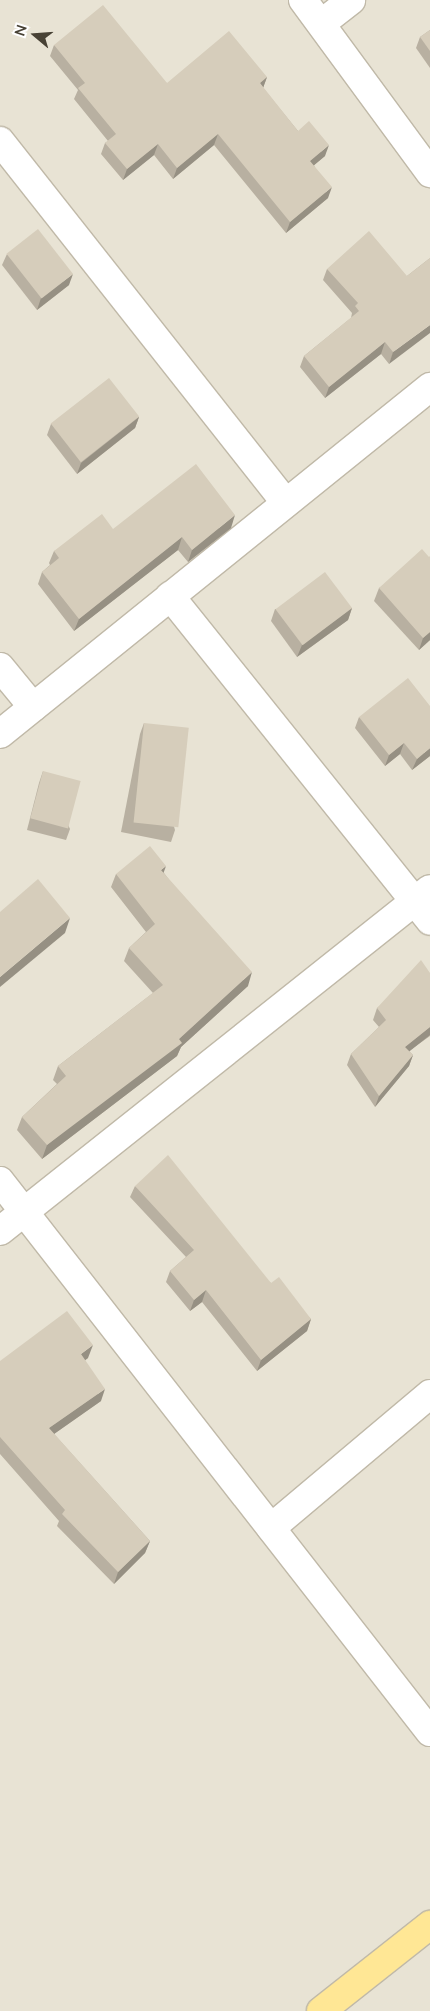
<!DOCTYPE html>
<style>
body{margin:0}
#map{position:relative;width:430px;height:2011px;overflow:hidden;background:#f4f1e7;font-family:Lato,sans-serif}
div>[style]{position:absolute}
.residential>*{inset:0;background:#e8e3d4;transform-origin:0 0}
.roads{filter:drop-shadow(1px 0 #c0b9a8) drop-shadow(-1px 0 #c0b9a8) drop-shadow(0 1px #c0b9a8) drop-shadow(0 -1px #c0b9a8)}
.minor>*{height:28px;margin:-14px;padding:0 14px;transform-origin:14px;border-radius:14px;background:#fff}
.major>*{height:28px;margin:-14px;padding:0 14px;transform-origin:14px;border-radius:14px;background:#ffe795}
.wall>*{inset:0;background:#b8b0a1}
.shaded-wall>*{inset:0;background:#969083}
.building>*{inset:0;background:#d6cdbb;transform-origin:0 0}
span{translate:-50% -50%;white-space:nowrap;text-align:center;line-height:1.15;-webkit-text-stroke:4px #fff;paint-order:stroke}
.north{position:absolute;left:10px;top:10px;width:50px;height:50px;-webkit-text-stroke:4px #fff;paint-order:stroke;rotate:288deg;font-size:14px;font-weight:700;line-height:20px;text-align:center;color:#484235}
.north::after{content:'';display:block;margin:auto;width:18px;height:22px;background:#484235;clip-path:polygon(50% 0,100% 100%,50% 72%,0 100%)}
</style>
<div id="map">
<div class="residential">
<div style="left:0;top:0;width:430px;height:2011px"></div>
</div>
<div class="roads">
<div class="minor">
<div style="left:303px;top:0;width:215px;rotate:53.7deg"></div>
<div style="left:322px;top:23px;width:37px;rotate:-38deg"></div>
<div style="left:0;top:141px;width:461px;rotate:51.7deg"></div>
<div style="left:170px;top:596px;width:416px;rotate:51.3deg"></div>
<div style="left:0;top:667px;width:52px;rotate:50.5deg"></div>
<div style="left:0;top:734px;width:553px;rotate:-38.9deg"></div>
<div style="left:0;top:1181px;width:699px;rotate:52.03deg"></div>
<div style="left:0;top:1231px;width:549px;rotate:-38.5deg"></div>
<div style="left:271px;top:1528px;width:208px;rotate:-40.1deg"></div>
</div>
<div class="major">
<div style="left:321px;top:2011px;width:139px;rotate:-38.3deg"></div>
</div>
</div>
<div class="wall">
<div style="clip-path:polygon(430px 30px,430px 68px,416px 48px,420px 37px)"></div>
<div style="clip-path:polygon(54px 45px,167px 83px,267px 77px,263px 88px,298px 131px,325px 156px,314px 165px,328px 198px,286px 233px,214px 145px,173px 179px,154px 155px,123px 180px,101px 154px,105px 143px,108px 141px,74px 99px,78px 90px,50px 56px)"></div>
<div style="clip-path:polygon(7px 254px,69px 285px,37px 310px,2px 265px)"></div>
<div style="clip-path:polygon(430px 258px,389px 364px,381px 354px,325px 398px,300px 367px,304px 356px,351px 318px,352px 313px,323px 280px,327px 269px,407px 276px)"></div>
<div style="clip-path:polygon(139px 417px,135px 428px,77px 474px,47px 435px,51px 424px)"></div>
<div style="clip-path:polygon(231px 528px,188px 562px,178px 550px,74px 631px,38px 584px,42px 572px,50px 565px,49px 563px,54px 551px,113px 529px)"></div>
<div style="clip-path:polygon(429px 557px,430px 640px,419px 650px,374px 601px,379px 588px)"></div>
<div style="clip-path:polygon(352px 608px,348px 620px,297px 657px,271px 621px,275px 609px)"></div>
<div style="clip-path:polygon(359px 717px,430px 756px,412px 770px,400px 754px,385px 766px,355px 728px)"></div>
<div style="clip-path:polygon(144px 723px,175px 830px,171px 842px,121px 832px,140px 734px)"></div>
<div style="clip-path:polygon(43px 771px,70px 829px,66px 840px,27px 830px,39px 783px)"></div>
<div style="clip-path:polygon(164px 873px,248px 986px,181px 1047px,177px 1056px,42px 1159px,17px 1130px,22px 1117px,57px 1084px,53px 1080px,58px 1066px,153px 993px,124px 961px,129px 948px,146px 932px,111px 887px,116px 874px)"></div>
<div style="clip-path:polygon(430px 973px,430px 1036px,409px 1051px,413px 1055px,409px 1066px,375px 1107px,347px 1065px,351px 1054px,379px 1027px,373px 1020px,377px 1008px)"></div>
<div style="clip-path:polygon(135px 1186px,271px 1283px,311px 1319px,307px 1331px,257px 1371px,202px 1302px,190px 1311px,166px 1282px,170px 1271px,186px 1257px,130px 1197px)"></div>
<div style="clip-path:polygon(88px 1358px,85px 1360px,101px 1401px,54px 1434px,150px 1541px,145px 1553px,114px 1584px,57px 1526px,59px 1521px,0 1454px,0 1361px)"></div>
</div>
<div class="shaded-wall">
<div style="clip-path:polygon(267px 77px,263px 88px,260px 83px)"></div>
<div style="clip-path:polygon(218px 134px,214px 145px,173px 179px,177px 168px)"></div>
<div style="clip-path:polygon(158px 144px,154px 155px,123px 180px,127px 169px)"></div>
<div style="clip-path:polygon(329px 145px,325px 156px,306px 172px,310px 161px)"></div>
<div style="clip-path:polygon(332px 187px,328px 198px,286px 233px,290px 222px)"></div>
<div style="clip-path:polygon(73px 274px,69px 285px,37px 310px,41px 298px)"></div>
<div style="clip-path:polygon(430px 325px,430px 333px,389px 364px,393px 352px)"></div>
<div style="clip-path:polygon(385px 342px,381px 354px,325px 398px,329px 387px)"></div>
<div style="clip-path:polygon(139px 417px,135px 428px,77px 474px,81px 463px)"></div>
<div style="clip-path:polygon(235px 515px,231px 528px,188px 562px,192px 550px)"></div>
<div style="clip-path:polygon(182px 537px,178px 550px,74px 631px,79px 619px)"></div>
<div style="clip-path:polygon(352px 608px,348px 620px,297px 657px,302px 645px)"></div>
<div style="clip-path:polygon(430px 632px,430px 640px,419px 650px,423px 638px)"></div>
<div style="clip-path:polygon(404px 743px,400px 754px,385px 766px,389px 755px)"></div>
<div style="clip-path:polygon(430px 748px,430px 756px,412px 770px,417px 759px)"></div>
<div style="clip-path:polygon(166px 866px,161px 880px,161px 870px)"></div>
<div style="clip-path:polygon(70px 918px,65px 933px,0 987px,0 977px)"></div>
<div style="clip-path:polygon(252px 972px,248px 986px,181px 1047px,177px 1056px,42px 1159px,47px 1145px,179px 1039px)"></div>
<div style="clip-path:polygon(430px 1027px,430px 1035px,401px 1058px,405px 1047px)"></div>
<div style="clip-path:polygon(413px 1055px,409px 1066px,375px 1107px,379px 1096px)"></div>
<div style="clip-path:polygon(206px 1290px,202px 1302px,190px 1311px,194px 1300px)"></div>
<div style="clip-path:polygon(311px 1319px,307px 1331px,257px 1371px,261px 1360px)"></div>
<div style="clip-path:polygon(93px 1345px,88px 1358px,76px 1367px,81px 1354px)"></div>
<div style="clip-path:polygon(105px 1389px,101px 1401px,44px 1441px,49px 1428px)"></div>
<div style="clip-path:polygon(150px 1541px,145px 1553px,114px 1584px,118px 1572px)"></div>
</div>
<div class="building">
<div style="clip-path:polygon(103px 5px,167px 83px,229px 31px,267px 77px,260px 83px,298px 131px,309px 121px,329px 145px,310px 161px,332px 187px,290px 222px,218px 134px,177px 168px,158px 144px,127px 169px,105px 143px,116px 134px,78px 88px,85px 83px,54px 45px)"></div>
<div style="clip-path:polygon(430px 30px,430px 51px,420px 37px)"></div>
<div style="left:38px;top:229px;width:57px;height:40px;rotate:52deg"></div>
<div style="clip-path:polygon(369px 231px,407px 276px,430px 258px,430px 325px,393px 352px,385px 342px,329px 387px,304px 356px,359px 311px,355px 306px,358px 303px,327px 269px)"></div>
<div style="left:109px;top:378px;width:49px;height:74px;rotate:52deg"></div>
<div style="clip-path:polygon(196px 464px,235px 515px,192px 550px,182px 537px,79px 619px,42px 572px,59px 558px,54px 551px,102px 514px,113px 529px)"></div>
<div style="clip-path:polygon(422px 549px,429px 557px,430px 556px,430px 632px,423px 638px,379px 588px)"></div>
<div style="left:325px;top:572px;width:45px;height:62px;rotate:53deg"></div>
<div style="clip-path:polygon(408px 678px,430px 706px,430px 748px,417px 759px,404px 743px,389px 755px,359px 717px)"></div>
<div style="left:144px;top:723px;width:45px;height:100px;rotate:6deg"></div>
<div style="left:43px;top:771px;width:39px;height:49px;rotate:15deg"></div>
<div style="clip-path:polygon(150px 846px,166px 866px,161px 870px,252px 972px,179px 1039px,182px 1043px,47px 1145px,22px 1117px,66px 1076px,58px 1066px,163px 985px,129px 948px,155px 924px,116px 874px)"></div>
<div style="clip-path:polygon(38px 879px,70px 918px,0 977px,0 912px)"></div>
<div style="clip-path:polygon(421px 960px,430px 973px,430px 1027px,405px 1047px,413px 1055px,379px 1096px,351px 1054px,386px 1020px,377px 1008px)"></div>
<div style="clip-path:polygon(168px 1155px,271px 1283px,279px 1277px,311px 1319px,261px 1360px,206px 1290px,194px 1300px,170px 1271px,194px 1250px,135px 1186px)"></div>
<div style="clip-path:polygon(67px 1311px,93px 1345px,81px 1354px,105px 1389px,49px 1428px,150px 1541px,118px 1572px,62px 1514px,65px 1510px,0 1437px,0 1361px)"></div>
</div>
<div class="north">N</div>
</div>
